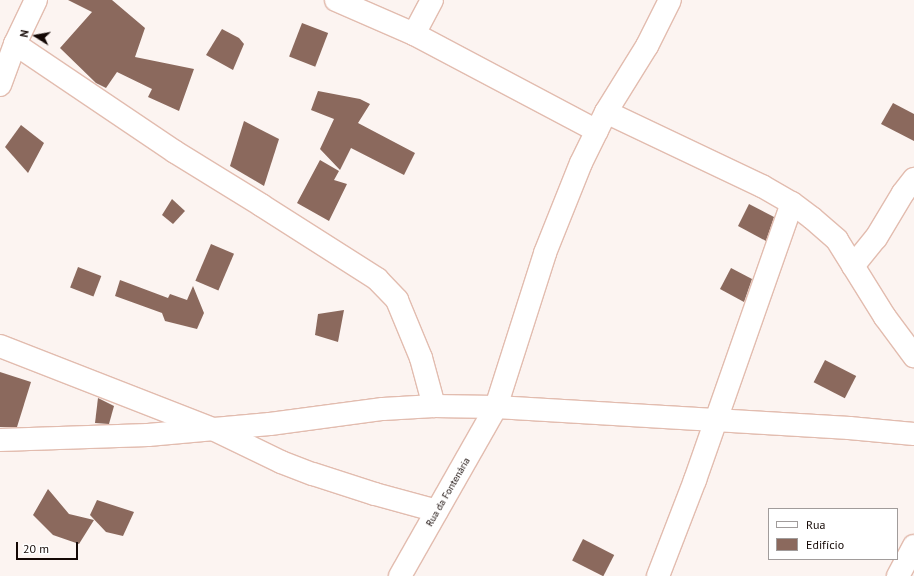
<!DOCTYPE html>
<meta charset="utf-8">
<style>
body{margin:0}
#map{position:relative;width:914px;height:576px;overflow:hidden;background:#fcf4f1;font-family:"PT Sans",sans-serif}
div>[style]{position:absolute}
.building>*{inset:0;background:#8b695d;transform-origin:0 0}
.roads{filter:drop-shadow(1px 0 #e2bcaf) drop-shadow(-1px 0 #e2bcaf) drop-shadow(0 1px #e2bcaf) drop-shadow(0 -1px #e2bcaf)}
.minor>*{height:22px;margin:-11px;padding:0 11px;transform-origin:11px;border-radius:11px;background:#fff}
span{translate:-50% -50%;white-space:nowrap;text-align:center;line-height:1.15;-webkit-text-stroke:3px #fff;paint-order:stroke}
.street-label{font-size:10px;color:#140805}
.legend{position:absolute;left:768px;top:508px;width:130px;height:52px;box-sizing:border-box;background:#fff;border:1px solid #a19c9b;margin:0;padding:5px 7px;list-style:none;font-size:12px;color:#140805}
.legend li{display:flex;align-items:center;gap:8px;height:20px}
.legend b{width:20px;border:1px solid #a19c9b}
.north{position:absolute;left:16px;top:16px;width:40px;height:40px;-webkit-text-stroke:3px #fff;paint-order:stroke;rotate:281deg;font-size:11px;font-weight:700;line-height:16px;text-align:center;color:#140805}
.north::after{content:'';display:block;margin:auto;width:14px;height:18px;background:#140805;clip-path:polygon(50% 0,100% 100%,50% 72%,0 100%)}
.scale{position:absolute;left:16px;top:542px;width:62px;height:18px;box-sizing:border-box;border:2px solid #140805;border-top:0;padding-left:5px;font-size:12px;line-height:14px;white-space:nowrap;color:#140805;-webkit-text-stroke:3px #fff;paint-order:stroke}
</style>
<div id="map">
<div class="building">
<div style="clip-path:polygon(68px 0,112px 0,145px 28px,135px 57px,194px 69px,179px 111px,148px 97px,152px 89px,117px 72px,106px 88px,96px 83px,60px 48px,92px 12px)"></div>
<div style="left:302px;top:23px;width:28px;height:36px;rotate:21deg"></div>
<div style="clip-path:polygon(222px 29px,239px 38px,244px 44px,233px 70px,206px 55px)"></div>
<div style="clip-path:polygon(318px 91px,360px 99px,370px 104px,358px 123px,415px 153px,404px 175px,351px 148px,340px 170px,320px 149px,334px 119px,311px 110px)"></div>
<div style="clip-path:polygon(893px 103px,914px 114px,914px 141px,881px 124px)"></div>
<div style="clip-path:polygon(244px 121px,279px 139px,264px 186px,230px 166px)"></div>
<div style="clip-path:polygon(21px 125px,44px 143px,28px 173px,5px 147px)"></div>
<div style="clip-path:polygon(320px 160px,339px 171px,334px 180px,347px 184px,329px 221px,297px 203px)"></div>
<div style="clip-path:polygon(172px 199px,185px 211px,173px 224px,162px 215px)"></div>
<div style="clip-path:polygon(749px 204px,774px 217px,766px 241px,738px 226px)"></div>
<div style="left:211px;top:244px;width:25px;height:40px;rotate:23deg"></div>
<div style="left:78px;top:267px;width:25px;height:22px;rotate:21deg"></div>
<div style="clip-path:polygon(731px 268px,752px 279px,744px 302px,720px 289px)"></div>
<div style="clip-path:polygon(120px 280px,168px 298px,170px 294px,187px 300px,193px 286px,204px 313px,197px 329px,165px 321px,162px 313px,115px 296px)"></div>
<div style="clip-path:polygon(344px 310px,338px 342px,315px 335px,318px 314px)"></div>
<div style="left:825px;top:360px;width:35px;height:25px;rotate:27deg"></div>
<div style="clip-path:polygon(0 372px,31px 382px,17px 427px,0 427px)"></div>
<div style="clip-path:polygon(98px 398px,114px 406px,109px 424px,95px 423px)"></div>
<div style="clip-path:polygon(48px 489px,69px 514px,94px 520px,79px 544px,53px 535px,33px 515px)"></div>
<div style="clip-path:polygon(97px 500px,134px 512px,123px 536px,106px 532px,90px 515px)"></div>
<div style="left:583px;top:539px;width:35px;height:24px;rotate:27deg"></div>
</div>
<div class="roads">
<div class="minor">
<div style="left:336px;top:0;width:85px;rotate:23.6deg"></div>
<div style="left:414px;top:34px;width:207px;rotate:27.9deg"></div>
<div style="left:414px;top:34px;width:38px;rotate:-62deg"></div>
<div style="left:15px;top:44px;width:193px;rotate:34deg"></div>
<div style="left:175px;top:152px;width:101px;rotate:31.6deg"></div>
<div style="left:261px;top:205px;width:138px;rotate:32.5deg"></div>
<div style="left:377px;top:279px;width:29px;rotate:46deg"></div>
<div style="left:397px;top:300px;width:63px;rotate:67.5deg"></div>
<div style="left:421px;top:358px;width:50px;rotate:74.8deg"></div>
<div style="left:0;top:85px;width:44px;rotate:-69.9deg"></div>
<div style="left:15px;top:44px;width:49px;rotate:-64.5deg"></div>
<div style="left:606px;top:112px;width:173px;rotate:25.4deg"></div>
<div style="left:762px;top:186px;width:34px;rotate:30deg"></div>
<div style="left:792px;top:203px;width:25px;rotate:37deg"></div>
<div style="left:812px;top:218px;width:33px;rotate:41deg"></div>
<div style="left:837px;top:240px;width:91px;rotate:58.1deg"></div>
<div style="left:885px;top:317px;width:49px;rotate:53.4deg"></div>
<div style="left:853px;top:266px;width:36px;rotate:-51deg"></div>
<div style="left:876px;top:238px;width:52px;rotate:-59deg"></div>
<div style="left:903px;top:193px;width:18px;rotate:-52deg"></div>
<div style="left:0;top:346px;width:229px;rotate:21.3deg"></div>
<div style="left:213px;top:429px;width:76px;rotate:25.9deg"></div>
<div style="left:281px;top:462px;width:34px;rotate:21deg"></div>
<div style="left:313px;top:474px;width:65px;rotate:17.9deg"></div>
<div style="left:375px;top:494px;width:64px;rotate:15.3deg"></div>
<div style="left:0;top:440px;width:148px;rotate:-1.9deg"></div>
<div style="left:148px;top:435px;width:122px;rotate:-5.2deg"></div>
<div style="left:270px;top:424px;width:114px;rotate:-7.6deg"></div>
<div style="left:383px;top:409px;width:51px;rotate:-3.4deg"></div>
<div style="left:434px;top:406px;width:62px;rotate:0.9deg"></div>
<div style="left:496px;top:407px;width:354px;rotate:3.4deg"></div>
<div style="left:849px;top:428px;width:65px;rotate:5.3deg"></div>
<div style="left:400px;top:576px;width:194px;rotate:-60.4deg"></div>
<div style="left:496px;top:407px;width:162px;rotate:-72.3deg"></div>
<div style="left:545px;top:253px;width:97px;rotate:-68.2deg"></div>
<div style="left:581px;top:163px;width:57px;rotate:-63.9deg"></div>
<div style="left:606px;top:112px;width:78px;rotate:-58.2deg"></div>
<div style="left:647px;top:46px;width:51px;rotate:-63.4deg"></div>
<div style="left:658px;top:576px;width:103px;rotate:-68.9deg"></div>
<div style="left:695px;top:480px;width:293px;rotate:-70.7deg"></div>
<div style="left:898px;top:576px;width:34px;rotate:-62deg"></div>
</div>
</div>
<div class="street-label">
<span style="left:448px;top:492px;rotate:-60deg">Rua da Fontenária</span>
</div>
<ul class="legend">
<li><b style="height:5px;background:#fff"></b>Rua</li>
<li><b style="height:11px;background:#8b695d"></b>Edifício</li>
</ul>
<div class="north">N</div>
<div class="scale">20 m</div>
</div>
